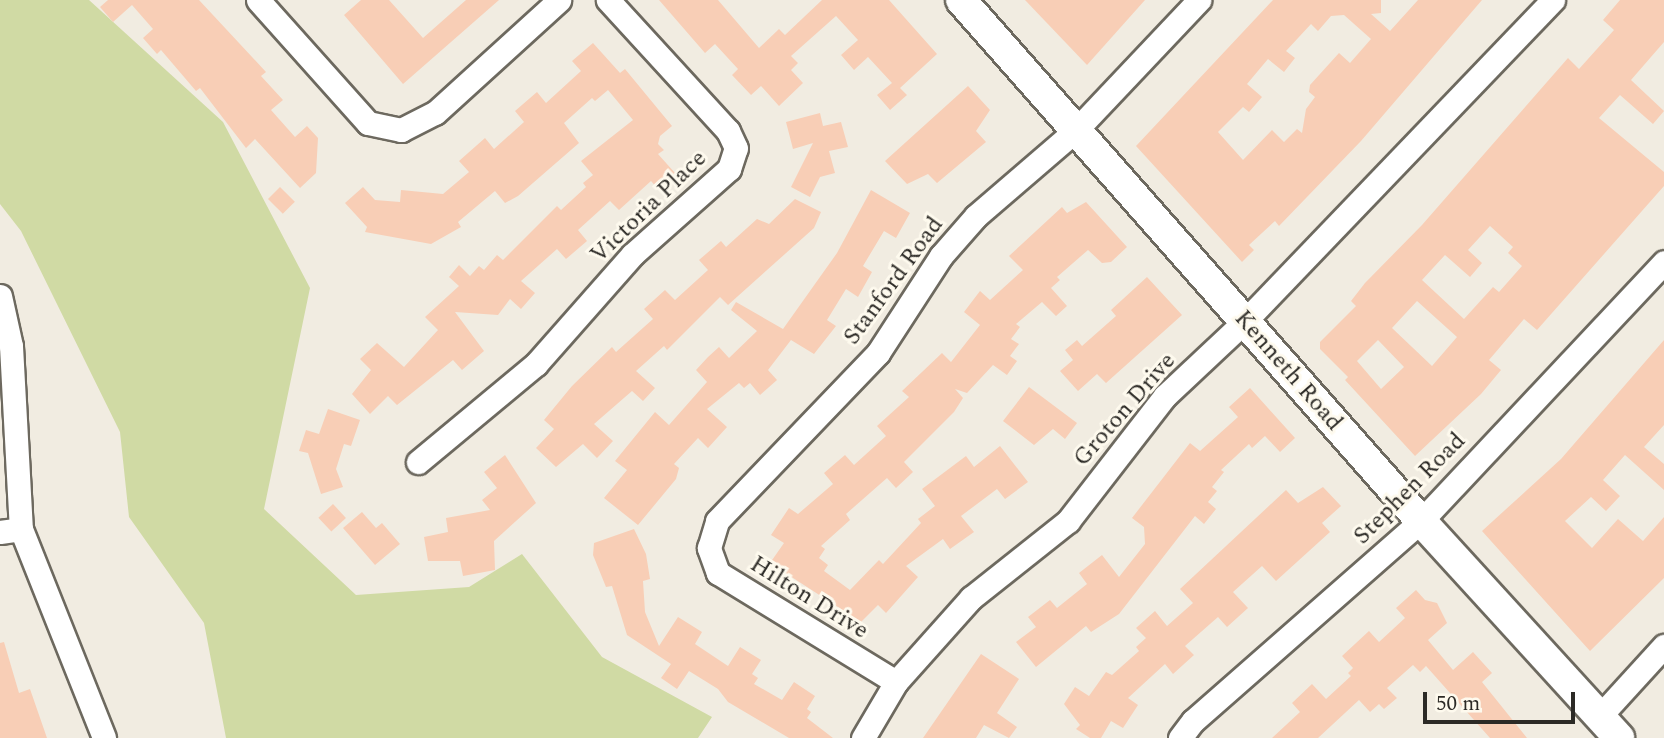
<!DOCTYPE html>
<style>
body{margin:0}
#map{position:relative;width:1664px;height:738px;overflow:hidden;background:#f1ece1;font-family:Spectral,serif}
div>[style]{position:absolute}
.green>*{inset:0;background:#d0daa4}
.building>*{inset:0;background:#f8ceb6;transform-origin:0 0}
.roads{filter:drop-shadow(2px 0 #6d695f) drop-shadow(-2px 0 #6d695f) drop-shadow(0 2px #6d695f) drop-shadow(0 -2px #6d695f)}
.minor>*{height:23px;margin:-11.5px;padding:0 11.5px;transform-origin:11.5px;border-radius:11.5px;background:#fff}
.tertiary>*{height:30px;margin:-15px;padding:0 15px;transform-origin:15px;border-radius:15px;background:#fff}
span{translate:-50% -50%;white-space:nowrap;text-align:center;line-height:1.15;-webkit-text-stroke:6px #fefaee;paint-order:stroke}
.street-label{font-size:24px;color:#2c2a26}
.scale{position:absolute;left:1423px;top:692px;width:152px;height:32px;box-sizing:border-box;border:4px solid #2c2a26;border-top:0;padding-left:9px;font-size:21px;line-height:24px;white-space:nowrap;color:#2c2a26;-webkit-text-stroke:5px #fefaee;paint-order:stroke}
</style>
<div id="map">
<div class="green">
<div style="clip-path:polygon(0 0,89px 0,223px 122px,310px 288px,264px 509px,356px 595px,469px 587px,522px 554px,602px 657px,712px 717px,698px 738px,226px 738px,204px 623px,129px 517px,120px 432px,21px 231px,0 204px)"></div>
</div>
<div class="building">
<div style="clip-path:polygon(108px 0,199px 0,266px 72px,261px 76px,283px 100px,271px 110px,295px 137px,307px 126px,318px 138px,316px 173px,300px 188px,255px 139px,246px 148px,200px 88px,196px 91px,161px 50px,157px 54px,143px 38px,153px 29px,132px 5px,113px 22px,100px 7px)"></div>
<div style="clip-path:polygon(361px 0,389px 0,423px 38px,466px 0,499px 0,403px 84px,344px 15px)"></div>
<div style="clip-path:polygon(659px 0,718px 0,759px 48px,779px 29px,785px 35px,822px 0,889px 0,937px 54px,900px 88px,907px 95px,890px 110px,877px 95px,892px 83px,868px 57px,854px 70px,841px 55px,858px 40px,836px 16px,791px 56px,798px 63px,791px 70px,803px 83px,779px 106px,761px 86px,751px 95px,732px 75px,738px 69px,715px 44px,705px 53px)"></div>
<div style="clip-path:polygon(1025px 0,1145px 0,1087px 65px)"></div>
<div style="clip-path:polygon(evenodd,1273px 0,1381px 0,1381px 13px,1371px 14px,1390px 31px,1418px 0,1482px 0,1361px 141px,1279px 226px,1275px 221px,1249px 245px,1254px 250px,1242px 262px,1136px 146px,1273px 0,1344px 15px,1371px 39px,1350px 63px,1339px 53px,1310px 85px,1309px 92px,1315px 97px,1306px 109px,1302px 133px,1297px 129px,1284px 142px,1272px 130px,1243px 160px,1218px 132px,1243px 107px,1249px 112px,1262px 97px,1247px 84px,1268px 59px,1284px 72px,1295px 58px,1286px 51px,1311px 24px,1318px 31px,1331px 16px,1344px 15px)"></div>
<div style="clip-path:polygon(evenodd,1620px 0,1664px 0,1664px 42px,1631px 80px,1664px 111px,1653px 124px,1620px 95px,1599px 118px,1664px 172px,1664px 186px,1537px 330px,1524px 319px,1489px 360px,1501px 370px,1481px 394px,1415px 456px,1345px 380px,1348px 377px,1320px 349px,1320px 342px,1356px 306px,1351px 301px,1365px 283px,1422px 225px,1568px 58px,1579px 69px,1614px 30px,1603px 20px,1620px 0,1490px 226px,1513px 247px,1508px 253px,1522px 266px,1499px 292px,1493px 287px,1464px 319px,1422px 280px,1445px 255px,1470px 277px,1482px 263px,1468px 250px,1490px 226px,1620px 0,1417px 301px,1457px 337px,1432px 366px,1392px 328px,1417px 301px,1620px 0,1378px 340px,1404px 367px,1381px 389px,1357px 361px,1378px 340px)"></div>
<div style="clip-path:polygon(593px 43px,620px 73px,625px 69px,672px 126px,660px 136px,658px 144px,664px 150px,658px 154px,675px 173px,658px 189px,651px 181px,619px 210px,610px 201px,578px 230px,587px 241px,566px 259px,557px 249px,521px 281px,535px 293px,521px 309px,510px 299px,498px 315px,455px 312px,484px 351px,462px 370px,453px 360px,397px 405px,388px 396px,370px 414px,352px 394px,371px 370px,360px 359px,377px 343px,404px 367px,438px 330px,425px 317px,459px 286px,449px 277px,459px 265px,470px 276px,479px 266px,484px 270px,497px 255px,503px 260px,557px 206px,561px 210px,586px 187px,583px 183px,593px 175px,581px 161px,633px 120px,608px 90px,595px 101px,592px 98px,564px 123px,579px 143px,518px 196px,505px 203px,495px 191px,458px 222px,461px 227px,431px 244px,365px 232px,367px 227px,345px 203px,363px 187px,375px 200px,400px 202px,401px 190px,443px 194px,469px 172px,459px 161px,485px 138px,494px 149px,524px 122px,515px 111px,537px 92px,546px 103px,581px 71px,572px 61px)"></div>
<div style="clip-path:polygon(968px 86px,990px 110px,976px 131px,986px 142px,937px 183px,928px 174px,907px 184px,885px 161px)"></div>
<div style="clip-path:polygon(820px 113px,823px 126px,841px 122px,848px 147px,829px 151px,835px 173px,820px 177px,810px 197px,791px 187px,813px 143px,793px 149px,786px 122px)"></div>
<div style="left:280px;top:187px;width:21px;height:17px;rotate:45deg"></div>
<div style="clip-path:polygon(871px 190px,910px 213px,896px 238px,884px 231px,863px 266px,872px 272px,858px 297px,846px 289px,827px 320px,836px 326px,814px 354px,791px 340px,768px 370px,777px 380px,760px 395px,750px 383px,744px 388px,739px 383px,707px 409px,727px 427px,708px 448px,698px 438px,674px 464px,679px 468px,676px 479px,638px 525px,604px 498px,627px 470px,615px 461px,655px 412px,669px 425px,707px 382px,696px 370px,708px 357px,719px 347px,729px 358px,757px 331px,731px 310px,736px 302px,783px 329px,837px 253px)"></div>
<div style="clip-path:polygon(795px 199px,821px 212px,814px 228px,728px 305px,720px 297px,667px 350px,664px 346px,636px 371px,655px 388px,643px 401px,632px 391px,594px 424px,613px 441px,597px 458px,583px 444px,556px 467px,536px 448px,554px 429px,544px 420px,572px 386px,612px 347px,616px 352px,653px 319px,644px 309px,665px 290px,675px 300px,708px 270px,699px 260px,721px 241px,726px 247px,757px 219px,769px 224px)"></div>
<div style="clip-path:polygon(1086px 202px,1127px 247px,1111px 262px,1102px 263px,1088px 250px,1057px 277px,1060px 280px,1051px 288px,1067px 306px,1056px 316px,1042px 302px,1016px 324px,1020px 327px,1011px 339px,1019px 344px,1010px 356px,1017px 361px,1007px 375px,993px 365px,967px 393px,955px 389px,963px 398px,954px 412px,904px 462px,913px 472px,896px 488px,887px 478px,846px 514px,850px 520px,821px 546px,825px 549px,819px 558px,828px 565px,824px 571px,850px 590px,879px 560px,883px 564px,921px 523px,918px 519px,935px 506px,922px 489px,966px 456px,974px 467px,1000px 446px,1028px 482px,1005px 499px,997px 489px,961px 516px,974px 532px,950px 549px,943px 539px,906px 566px,918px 577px,886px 613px,878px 605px,861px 622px,770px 563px,784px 543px,771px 535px,789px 508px,798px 514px,833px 484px,824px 473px,845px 455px,854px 465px,886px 436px,877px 426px,909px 397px,902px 391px,942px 353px,951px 362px,980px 325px,964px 312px,980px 291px,990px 300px,1023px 270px,1009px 256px,1062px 207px,1067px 213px)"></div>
<div style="clip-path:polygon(1147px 277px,1182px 315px,1106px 383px,1097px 374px,1078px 391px,1060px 371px,1073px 360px,1065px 350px,1077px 340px,1082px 346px,1116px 316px,1111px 310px)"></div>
<div style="clip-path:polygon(1664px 340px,1664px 425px,1644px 447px,1664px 464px,1664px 490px,1625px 455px,1603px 480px,1620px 496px,1606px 511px,1591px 497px,1565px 521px,1592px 548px,1618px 519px,1643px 541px,1664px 517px,1664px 578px,1590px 651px,1482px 531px,1561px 459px)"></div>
<div style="clip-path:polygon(1029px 387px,1077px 423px,1065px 439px,1053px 429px,1034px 445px,1003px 421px)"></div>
<div style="clip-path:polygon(1250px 388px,1295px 438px,1280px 452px,1265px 436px,1252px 448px,1249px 444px,1221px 470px,1224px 472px,1212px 487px,1217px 491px,1208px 502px,1216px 509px,1204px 524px,1195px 516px,1119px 614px,1091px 632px,1086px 626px,1036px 667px,1016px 642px,1036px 627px,1028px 617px,1050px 600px,1057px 608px,1087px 584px,1079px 573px,1102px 555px,1119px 577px,1145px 544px,1144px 527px,1132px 518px,1190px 443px,1200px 451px,1238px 417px,1229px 407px)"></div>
<div style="clip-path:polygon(328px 409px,360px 420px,351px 446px,344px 444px,336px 469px,343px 487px,321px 494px,308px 453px,299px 451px,306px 430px,319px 434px)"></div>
<div style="clip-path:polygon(505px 455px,536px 503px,494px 541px,495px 570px,463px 576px,460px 561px,428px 561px,424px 537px,448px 532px,446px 518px,490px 510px,482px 500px,497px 488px,484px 472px)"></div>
<div style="clip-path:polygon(1323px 487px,1341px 506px,1322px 523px,1330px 532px,1276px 581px,1262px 566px,1233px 592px,1248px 608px,1227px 627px,1218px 617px,1185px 646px,1194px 655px,1173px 674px,1165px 664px,1128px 698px,1138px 705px,1123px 728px,1111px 721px,1101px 738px,1090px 738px,1076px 729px,1080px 725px,1064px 704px,1075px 687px,1089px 696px,1106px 672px,1112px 675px,1139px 651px,1136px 647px,1146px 638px,1136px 628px,1155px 611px,1167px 626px,1193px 603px,1180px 589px,1286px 490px,1298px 503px)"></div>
<div style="left:333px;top:504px;width:19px;height:20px;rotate:47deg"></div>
<div style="clip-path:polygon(362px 512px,376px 528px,382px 523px,400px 544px,375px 565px,343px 528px)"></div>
<div style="clip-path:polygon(634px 529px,646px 554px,650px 579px,643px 581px,645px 612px,659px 646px,678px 617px,702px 632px,695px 644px,728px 666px,740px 647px,761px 660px,752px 674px,758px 678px,754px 684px,782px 700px,794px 682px,815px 696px,807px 709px,811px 712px,807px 718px,833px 738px,789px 738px,728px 702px,718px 689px,689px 671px,677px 689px,661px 678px,671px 664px,627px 635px,612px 586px,606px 587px,593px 555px,594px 543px)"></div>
<div style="clip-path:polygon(1416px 590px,1425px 600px,1437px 603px,1447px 623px,1428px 640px,1453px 670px,1473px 652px,1492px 673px,1482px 682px,1527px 738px,1490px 738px,1426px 666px,1420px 672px,1413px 665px,1387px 688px,1397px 698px,1384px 709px,1379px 704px,1370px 712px,1359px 700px,1318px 738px,1272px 738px,1300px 712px,1292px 703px,1312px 684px,1326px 699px,1351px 676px,1348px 673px,1353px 668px,1342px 656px,1369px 631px,1379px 642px,1405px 618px,1396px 608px)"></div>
<div style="clip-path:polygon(4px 642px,19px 693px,30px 689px,47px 738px,0 738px,0 643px)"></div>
<div style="clip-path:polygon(981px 654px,1019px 679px,997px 713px,1017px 727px,1009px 738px,984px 725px,976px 738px,923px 738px)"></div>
</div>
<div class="roads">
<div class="minor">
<div style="left:258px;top:0;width:165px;rotate:48.2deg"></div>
<div style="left:368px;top:123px;width:34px;rotate:12deg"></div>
<div style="left:401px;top:130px;width:38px;rotate:-27deg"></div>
<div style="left:435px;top:113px;width:168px;rotate:-42.3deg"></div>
<div style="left:0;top:296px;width:51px;rotate:77.6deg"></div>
<div style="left:11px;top:346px;width:183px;rotate:86.9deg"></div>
<div style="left:21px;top:529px;width:225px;rotate:68.3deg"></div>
<div style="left:418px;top:462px;width:153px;rotate:-39.7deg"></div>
<div style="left:536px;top:364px;width:145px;rotate:-48.6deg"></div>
<div style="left:632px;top:255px;width:130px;rotate:-41.6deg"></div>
<div style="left:729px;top:169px;width:22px;rotate:-72deg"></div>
<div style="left:736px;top:148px;width:19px;rotate:-115deg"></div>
<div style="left:728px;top:131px;width:178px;rotate:-132.5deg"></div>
<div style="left:0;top:532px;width:21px;rotate:-8deg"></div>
<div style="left:896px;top:682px;width:209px;rotate:-148.5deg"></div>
<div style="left:718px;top:573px;width:27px;rotate:-110deg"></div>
<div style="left:709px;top:548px;width:28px;rotate:-73deg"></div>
<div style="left:717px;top:521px;width:233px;rotate:-46.2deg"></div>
<div style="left:878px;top:353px;width:116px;rotate:-57deg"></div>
<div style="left:941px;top:256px;width:53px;rotate:-48.8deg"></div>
<div style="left:976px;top:216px;width:133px;rotate:-40.7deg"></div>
<div style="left:1077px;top:129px;width:178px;rotate:-46.6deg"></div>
<div style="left:1600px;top:716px;width:95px;rotate:-47.6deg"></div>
<div style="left:863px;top:738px;width:65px;rotate:-59.5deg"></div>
<div style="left:896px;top:682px;width:113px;rotate:-48.2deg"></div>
<div style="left:971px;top:598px;width:124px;rotate:-38.4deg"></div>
<div style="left:1068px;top:521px;width:158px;rotate:-52.2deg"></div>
<div style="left:1165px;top:396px;width:110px;rotate:-43.2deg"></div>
<div style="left:1245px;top:321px;width:445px;rotate:-46.2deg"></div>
<div style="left:1180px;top:738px;width:21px;rotate:-53deg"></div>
<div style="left:1193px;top:721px;width:303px;rotate:-41.3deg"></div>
<div style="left:1421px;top:521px;width:355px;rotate:-46.8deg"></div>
</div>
<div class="tertiary">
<div style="left:961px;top:0;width:695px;rotate:48.56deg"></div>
<div style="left:1421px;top:521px;width:294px;rotate:47.6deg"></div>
</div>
</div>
<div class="street-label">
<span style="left:649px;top:207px;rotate:-44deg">Victoria Place</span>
<span style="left:894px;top:281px;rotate:-54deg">Stanford Road</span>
<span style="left:1288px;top:371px;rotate:49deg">Kenneth Road</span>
<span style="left:1125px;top:410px;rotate:-49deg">Groton Drive</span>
<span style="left:1410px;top:489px;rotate:-45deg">Stephen Road</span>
<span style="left:809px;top:598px;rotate:32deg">Hilton Drive</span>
</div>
<div class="scale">50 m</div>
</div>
